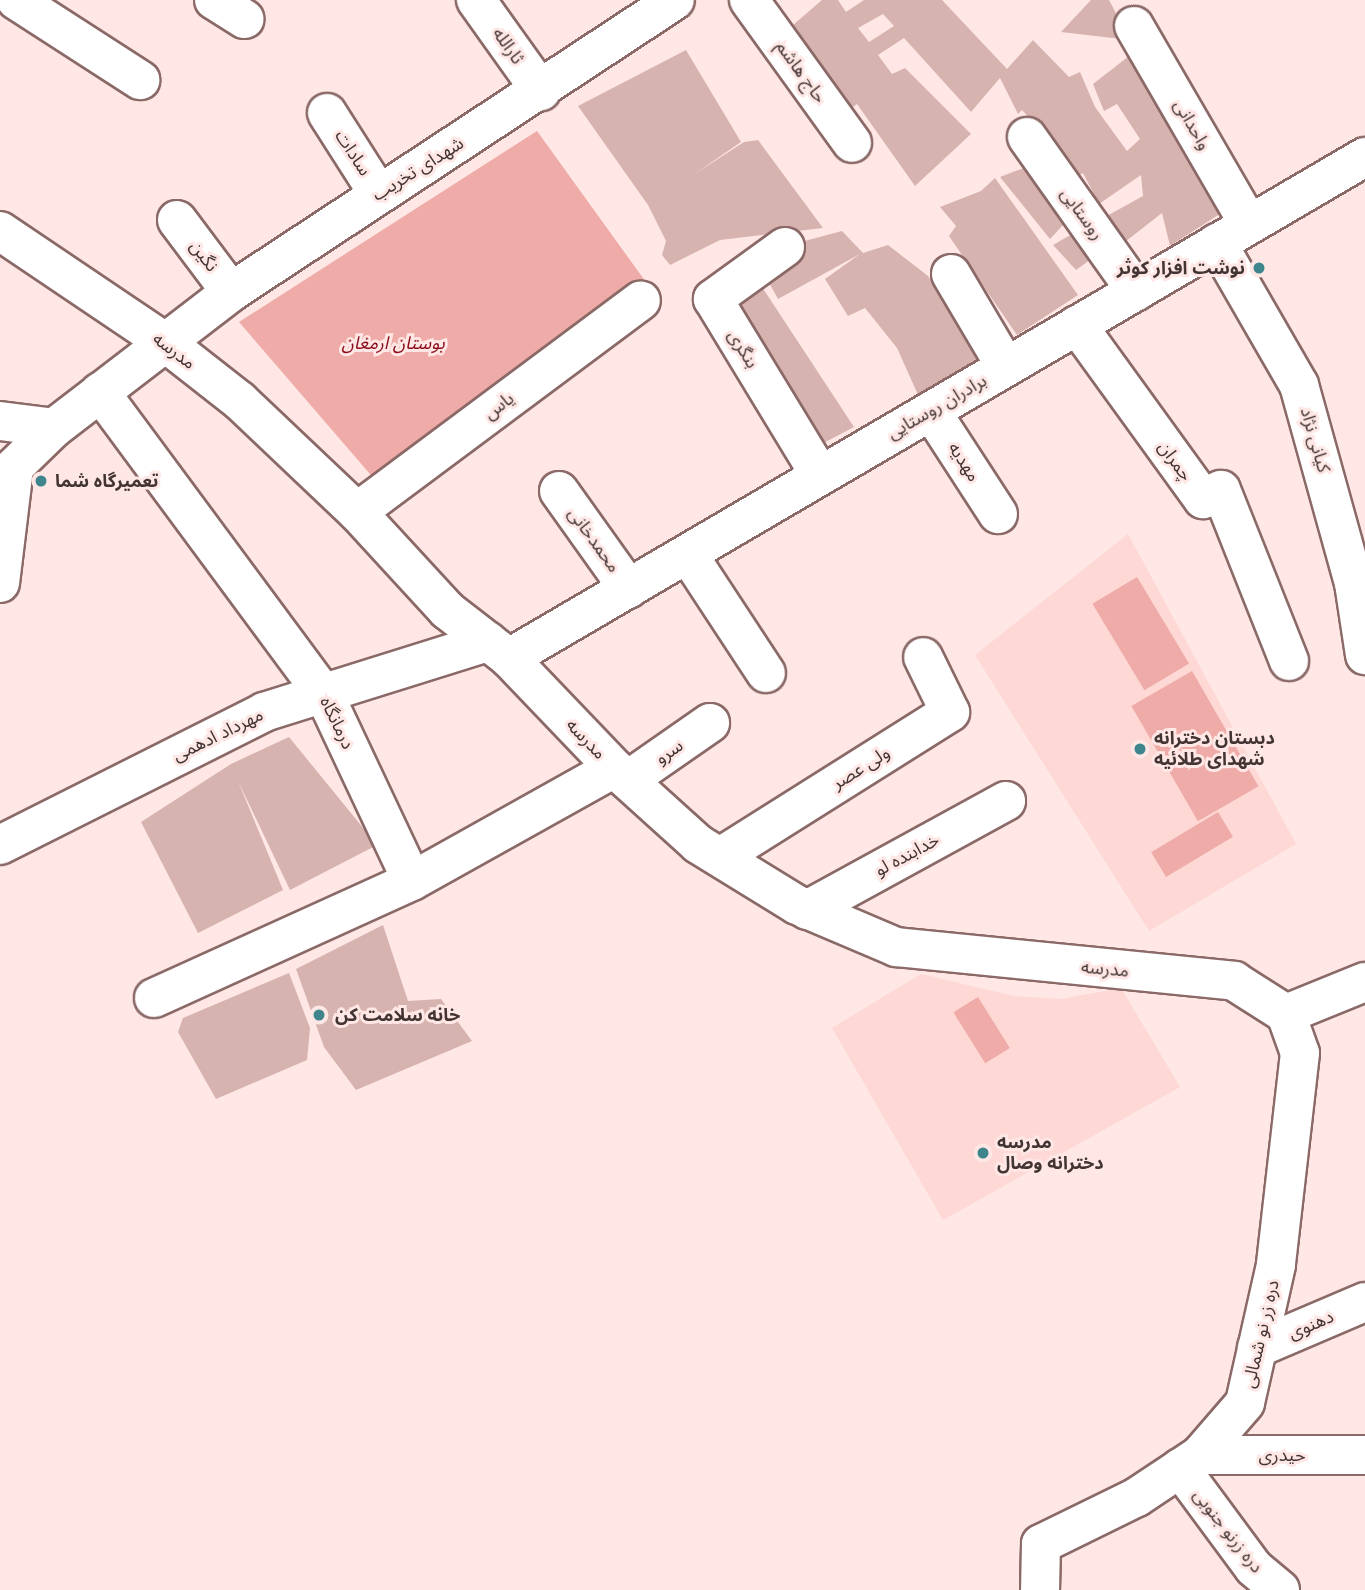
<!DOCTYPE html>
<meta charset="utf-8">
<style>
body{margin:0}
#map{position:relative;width:1365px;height:1590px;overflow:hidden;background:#fee7e5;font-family:Lora,"Noto Sans Arabic",serif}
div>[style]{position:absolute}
.built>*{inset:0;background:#fdd8d5}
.green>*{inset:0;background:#eeaba7;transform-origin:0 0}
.building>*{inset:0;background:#d7b3b0}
.roads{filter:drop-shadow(2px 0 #8a6967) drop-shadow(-2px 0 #8a6967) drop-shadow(0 2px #8a6967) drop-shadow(0 -2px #8a6967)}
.minor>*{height:38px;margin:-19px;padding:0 19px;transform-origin:19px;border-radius:19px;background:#fff}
.dots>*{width:19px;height:19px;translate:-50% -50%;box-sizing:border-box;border:4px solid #fee7e5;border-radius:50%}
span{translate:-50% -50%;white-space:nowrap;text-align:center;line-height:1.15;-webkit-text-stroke:6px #fee7e5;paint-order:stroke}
.street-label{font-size:18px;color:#423433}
.poi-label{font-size:18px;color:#423433;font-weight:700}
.right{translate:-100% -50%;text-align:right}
.left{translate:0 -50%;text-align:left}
.park-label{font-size:18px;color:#8c0b1b;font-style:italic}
</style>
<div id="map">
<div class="built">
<div style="clip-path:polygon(1128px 534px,1296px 844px,1149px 931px,975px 655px)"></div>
<div style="clip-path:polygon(921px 974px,1014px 996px,1061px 999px,1121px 988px,1180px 1087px,943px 1220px,832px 1028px)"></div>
</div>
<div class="green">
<div style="clip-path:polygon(537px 131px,648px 285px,376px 481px,239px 322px)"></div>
<div style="left:1137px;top:577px;width:101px;height:52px;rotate:59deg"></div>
<div style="left:1192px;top:671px;width:133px;height:70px;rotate:60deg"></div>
<div style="left:1218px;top:812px;width:29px;height:78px;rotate:59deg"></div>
<div style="left:978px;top:997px;width:60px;height:29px;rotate:58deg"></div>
</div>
<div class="building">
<div style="clip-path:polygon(evenodd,822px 0,838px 0,846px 12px,864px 0,942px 0,1007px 69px,1033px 40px,1069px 77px,1080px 72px,1095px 107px,1127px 151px,1140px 139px,1117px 104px,1104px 111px,1093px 84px,1138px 49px,1229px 208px,1170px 246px,1162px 213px,1121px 245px,1105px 217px,1143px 196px,1141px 175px,1099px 204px,1083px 173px,1076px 177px,1047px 137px,1022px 110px,1018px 114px,1000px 78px,971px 112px,904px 38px,878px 55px,892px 74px,905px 68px,971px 134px,915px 186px,857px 104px,845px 113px,793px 25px,822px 0,883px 14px,894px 26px,869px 42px,858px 28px,883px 14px)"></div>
<div style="clip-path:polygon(1091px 0,1109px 0,1130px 40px,1061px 32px)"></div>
<div style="clip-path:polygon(686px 50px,741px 142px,693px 175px,744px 142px,758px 140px,823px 228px,720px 240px,670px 265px,662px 255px,666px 241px,648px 205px,578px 106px)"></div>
<div style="clip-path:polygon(1034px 164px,1074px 213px,1050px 239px,1000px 177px)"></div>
<div style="clip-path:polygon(995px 178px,1078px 295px,1017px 335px,949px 236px,956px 226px,940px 207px,981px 191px)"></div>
<div style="clip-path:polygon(1086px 226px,1101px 252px,1076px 270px,1053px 245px)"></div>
<div style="clip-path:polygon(842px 231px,863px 253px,888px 245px,928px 276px,986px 360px,919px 397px,897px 348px,865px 308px,848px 316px,825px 279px,860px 254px,778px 299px,767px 279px,803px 258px,801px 242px)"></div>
<div style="clip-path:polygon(760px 284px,854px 427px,814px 448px,725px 303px)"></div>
<div style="clip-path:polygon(289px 737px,377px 845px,290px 890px,238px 781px,283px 890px,198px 933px,141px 822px,231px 764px)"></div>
<div style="clip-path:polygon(383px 925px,408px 1001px,441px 999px,472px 1041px,356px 1090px,324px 1047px,296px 969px)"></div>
<div style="clip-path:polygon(289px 973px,310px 1028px,307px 1060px,216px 1099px,178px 1032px,183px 1018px)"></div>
</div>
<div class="roads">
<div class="minor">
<div style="left:16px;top:0;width:148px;rotate:32.8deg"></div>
<div style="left:214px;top:0;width:36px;rotate:32deg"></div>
<div style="left:476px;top:0;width:112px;rotate:54.5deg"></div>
<div style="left:749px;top:0;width:176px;rotate:54.2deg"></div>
<div style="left:1134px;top:26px;width:229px;rotate:59.9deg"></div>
<div style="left:327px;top:113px;width:95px;rotate:57.5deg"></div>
<div style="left:1027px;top:137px;width:189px;rotate:54.7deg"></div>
<div style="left:177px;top:220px;width:90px;rotate:53.1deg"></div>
<div style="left:0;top:231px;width:200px;rotate:34deg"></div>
<div style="left:166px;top:343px;width:94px;rotate:38.1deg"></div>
<div style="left:240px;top:401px;width:161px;rotate:43.5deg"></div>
<div style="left:357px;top:512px;width:133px;rotate:47.4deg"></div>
<div style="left:447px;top:610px;width:78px;rotate:37.7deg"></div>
<div style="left:509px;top:658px;width:152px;rotate:46.3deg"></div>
<div style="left:614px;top:768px;width:113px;rotate:42.1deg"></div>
<div style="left:698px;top:844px;width:116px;rotate:31.6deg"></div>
<div style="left:797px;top:905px;width:108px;rotate:23deg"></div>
<div style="left:896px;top:947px;width:340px;rotate:5.7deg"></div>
<div style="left:1234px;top:981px;width:62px;rotate:32.4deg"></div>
<div style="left:1286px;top:1014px;width:41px;rotate:70.3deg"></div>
<div style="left:1300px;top:1053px;width:213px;rotate:96.5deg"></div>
<div style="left:1276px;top:1265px;width:141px;rotate:102.7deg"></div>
<div style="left:1245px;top:1403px;width:69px;rotate:130.9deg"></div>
<div style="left:1200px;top:1455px;width:76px;rotate:146.3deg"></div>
<div style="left:1137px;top:1497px;width:107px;rotate:153.9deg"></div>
<div style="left:1041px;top:1544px;width:46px;rotate:91.2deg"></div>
<div style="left:1217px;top:243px;width:164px;rotate:60deg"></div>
<div style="left:1299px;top:385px;width:205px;rotate:74.5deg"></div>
<div style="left:1354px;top:583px;width:73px;rotate:81.3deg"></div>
<div style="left:785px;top:247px;width:89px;rotate:144.2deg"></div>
<div style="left:713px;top:299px;width:206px;rotate:58.7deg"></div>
<div style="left:951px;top:274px;width:108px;rotate:59.4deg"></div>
<div style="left:1077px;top:325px;width:215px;rotate:54.1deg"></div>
<div style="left:1203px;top:499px;width:20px;rotate:-27deg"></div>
<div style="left:1221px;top:490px;width:184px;rotate:68.3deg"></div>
<div style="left:100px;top:392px;width:378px;rotate:53.5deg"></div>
<div style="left:325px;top:696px;width:204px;rotate:64.8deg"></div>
<div style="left:412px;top:881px;width:231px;rotate:-29.2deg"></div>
<div style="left:931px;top:411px;width:123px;rotate:57deg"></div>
<div style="left:0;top:421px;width:54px;rotate:7.4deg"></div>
<div style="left:559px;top:491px;width:120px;rotate:54.5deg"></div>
<div style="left:357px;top:512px;width:354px;rotate:-36.7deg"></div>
<div style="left:689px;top:556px;width:140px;rotate:56.7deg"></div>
<div style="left:0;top:583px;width:117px;rotate:-83.1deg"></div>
<div style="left:14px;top:467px;width:56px;rotate:-44.3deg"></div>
<div style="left:54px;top:428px;width:223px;rotate:-37.5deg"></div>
<div style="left:231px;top:292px;width:531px;rotate:-33.33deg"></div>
<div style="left:509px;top:658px;width:992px;rotate:-30.34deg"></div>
<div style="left:628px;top:780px;width:100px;rotate:-34.8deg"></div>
<div style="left:0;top:845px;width:296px;rotate:-26.7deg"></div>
<div style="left:264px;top:712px;width:235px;rotate:-17.4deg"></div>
<div style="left:720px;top:857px;width:272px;rotate:-32.2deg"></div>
<div style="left:950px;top:712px;width:61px;rotate:-116.1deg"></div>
<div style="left:807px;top:910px;width:227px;rotate:-28.7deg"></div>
<div style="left:154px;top:998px;width:283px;rotate:-24.4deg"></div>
<div style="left:1286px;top:1014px;width:85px;rotate:-22.1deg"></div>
<div style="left:1257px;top:1348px;width:117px;rotate:-23.1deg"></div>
<div style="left:1200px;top:1455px;width:165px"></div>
<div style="left:1180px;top:1468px;width:124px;rotate:53.5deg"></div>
<div style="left:1254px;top:1568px;width:34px;rotate:40deg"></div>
</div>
</div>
<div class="dots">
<div style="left:1259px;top:268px;background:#3e858c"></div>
<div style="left:41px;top:481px;background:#3e858c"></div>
<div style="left:1140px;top:749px;background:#3e858c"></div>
<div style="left:319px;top:1015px;background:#3e858c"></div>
<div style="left:983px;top:1153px;background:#3e858c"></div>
</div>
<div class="street-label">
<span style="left:508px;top:46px;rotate:55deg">ثارالله</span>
<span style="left:801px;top:72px;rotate:54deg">حاج هاشم</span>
<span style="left:1192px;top:125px;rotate:60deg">واحدانی</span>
<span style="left:353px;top:153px;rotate:57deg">سادات</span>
<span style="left:418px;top:169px;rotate:-32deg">شهدای تخریب</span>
<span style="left:1082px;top:214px;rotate:54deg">روستایی</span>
<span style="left:204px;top:256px;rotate:53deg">نگین</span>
<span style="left:743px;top:349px;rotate:59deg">بنگری</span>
<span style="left:174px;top:351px;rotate:37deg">مدرسه</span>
<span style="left:499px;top:406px;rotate:-37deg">یاس</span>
<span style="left:937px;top:407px;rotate:-30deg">برادران روستایی</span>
<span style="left:1315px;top:440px;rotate:74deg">کیانی نژاد</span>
<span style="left:1175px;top:461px;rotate:54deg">چمران</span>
<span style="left:964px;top:462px;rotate:57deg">مهدیه</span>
<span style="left:594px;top:540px;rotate:54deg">محمدخانی</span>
<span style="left:337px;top:723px;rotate:64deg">درمانگاه</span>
<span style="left:218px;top:735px;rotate:-26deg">مهرداد ادهمی</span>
<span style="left:586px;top:739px;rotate:46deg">مدرسه</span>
<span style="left:669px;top:752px;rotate:-35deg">سرو</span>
<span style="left:861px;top:768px;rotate:-32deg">ولی عصر</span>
<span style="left:907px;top:855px;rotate:-28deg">خدابنده لو</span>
<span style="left:1105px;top:969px;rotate:5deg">مدرسه</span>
<span style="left:1311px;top:1325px;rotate:-23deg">دهنوی</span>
<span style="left:1261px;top:1334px;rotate:-77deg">دره زر نو شمالی</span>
<span style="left:1282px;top:1455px">حیدری</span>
<span style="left:1228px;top:1531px;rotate:52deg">دره زرنو جنوبی</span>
</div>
<div class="poi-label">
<span class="right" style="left:1245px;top:268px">نوشت افزار کوثر</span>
<span class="left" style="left:55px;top:481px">تعمیرگاه شما</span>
<span class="left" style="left:1154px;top:749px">دبستان دخترانه<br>شهدای طلائیه</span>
<span class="left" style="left:335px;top:1015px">خانه سلامت کن</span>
<span class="left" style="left:997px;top:1153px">مدرسه<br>دخترانه وصال</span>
</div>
<div class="park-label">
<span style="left:393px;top:343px">بوستان ارمغان</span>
</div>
</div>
